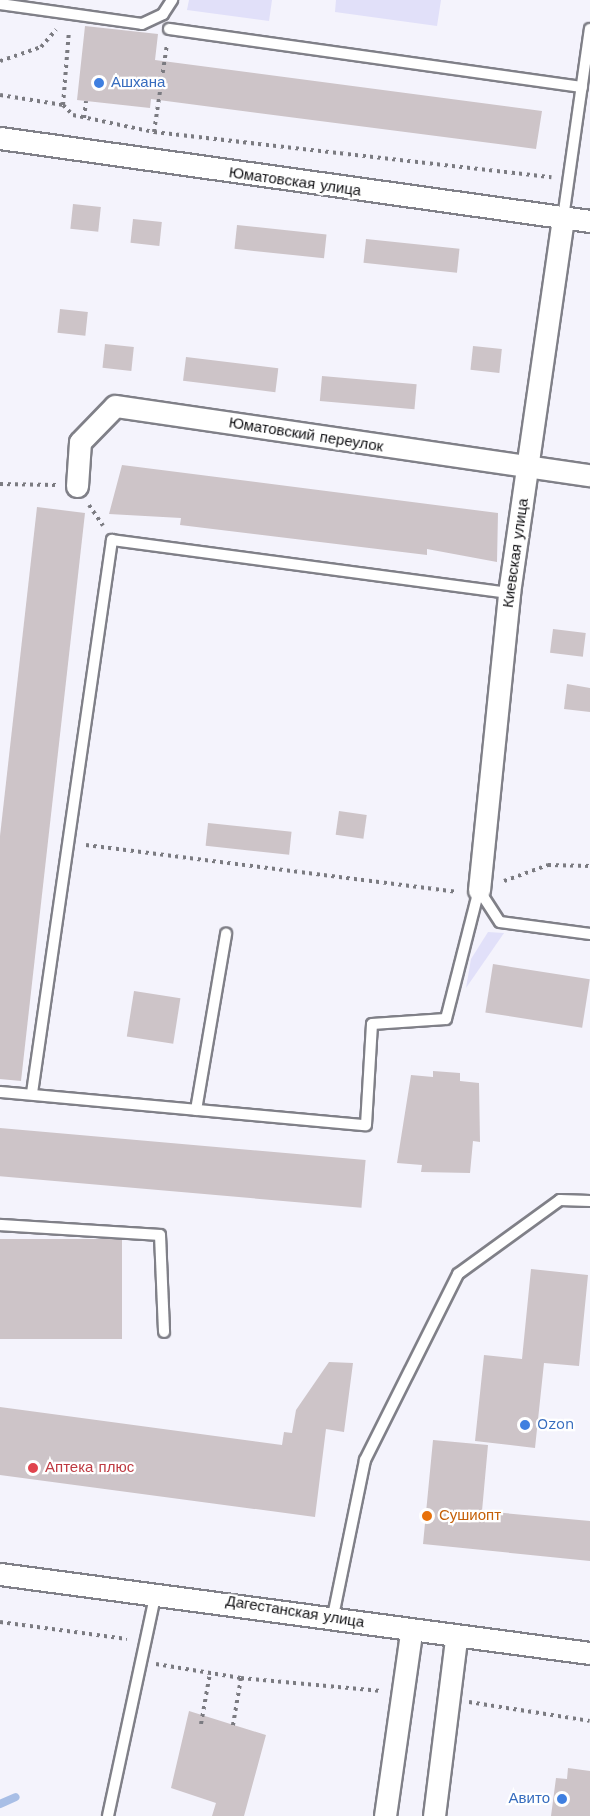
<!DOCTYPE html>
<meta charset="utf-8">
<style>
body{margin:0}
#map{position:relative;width:590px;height:1816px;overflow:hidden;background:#f4f3fc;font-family:"Work Sans",sans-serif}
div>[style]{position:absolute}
.green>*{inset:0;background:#e1e0f9}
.stream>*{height:8px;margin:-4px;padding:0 4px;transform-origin:4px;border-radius:4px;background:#a8bee6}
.building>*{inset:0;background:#cdc4c8;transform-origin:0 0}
.path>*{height:4px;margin-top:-2px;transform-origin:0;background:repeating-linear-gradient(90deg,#7b7b81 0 3px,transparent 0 7.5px)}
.roads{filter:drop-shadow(2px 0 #808088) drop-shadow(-2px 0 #808088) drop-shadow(0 2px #808088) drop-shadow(0 -2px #808088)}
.service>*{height:10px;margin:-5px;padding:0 5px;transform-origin:5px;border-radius:5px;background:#fff}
.minor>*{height:21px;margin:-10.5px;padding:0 10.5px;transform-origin:10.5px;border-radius:10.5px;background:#fff}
.dots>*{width:16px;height:16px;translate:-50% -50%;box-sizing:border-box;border:3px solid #fff;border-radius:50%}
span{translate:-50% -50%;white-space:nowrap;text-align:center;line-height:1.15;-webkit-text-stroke:4.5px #fff;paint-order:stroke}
.shop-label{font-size:15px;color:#366cbe}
.left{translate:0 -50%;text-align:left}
.right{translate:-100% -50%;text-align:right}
.street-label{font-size:15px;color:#121215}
.health-label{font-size:15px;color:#be3a42}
.food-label{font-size:15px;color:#c56008}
</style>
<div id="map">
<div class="green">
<div style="clip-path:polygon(189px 0,272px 0,269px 21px,187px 10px)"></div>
<div style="clip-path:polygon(336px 0,441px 0,437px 26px,335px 12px)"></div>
<div style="clip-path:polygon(488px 932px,504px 933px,466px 988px,471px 959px)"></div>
</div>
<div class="stream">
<div style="left:0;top:1804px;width:17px;rotate:-24deg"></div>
</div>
<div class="building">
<div style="clip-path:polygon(85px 26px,158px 34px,155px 60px,542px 111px,536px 149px,151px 99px,150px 108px,77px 100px)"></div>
<div style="left:73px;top:204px;width:28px;height:25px;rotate:6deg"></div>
<div style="left:133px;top:219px;width:29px;height:24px;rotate:6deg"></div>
<div style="left:237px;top:225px;width:90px;height:24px;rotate:6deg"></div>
<div style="left:366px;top:239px;width:94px;height:24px;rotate:6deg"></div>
<div style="left:60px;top:309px;width:28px;height:24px;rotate:6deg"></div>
<div style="left:105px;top:344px;width:29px;height:24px;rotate:6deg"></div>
<div style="left:473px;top:346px;width:29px;height:24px;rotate:6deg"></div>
<div style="left:186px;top:357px;width:93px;height:24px;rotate:7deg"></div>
<div style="left:322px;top:376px;width:95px;height:25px;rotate:5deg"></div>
<div style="clip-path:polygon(122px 465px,498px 513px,497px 562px,427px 549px,427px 555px,180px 525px,181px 518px,109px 514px)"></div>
<div style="clip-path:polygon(37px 507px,85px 513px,21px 1081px,0 1079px,0 836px)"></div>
<div style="left:553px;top:629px;width:33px;height:24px;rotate:7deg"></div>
<div style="clip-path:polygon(567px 684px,590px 688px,590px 712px,564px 709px)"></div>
<div style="left:339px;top:811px;width:28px;height:24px;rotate:8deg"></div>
<div style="left:208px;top:823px;width:84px;height:23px;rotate:6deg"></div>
<div style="left:493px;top:964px;width:98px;height:49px;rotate:9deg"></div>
<div style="left:134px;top:991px;width:47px;height:46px;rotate:9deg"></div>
<div style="clip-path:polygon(433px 1071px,460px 1073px,460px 1081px,479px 1083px,480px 1142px,473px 1141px,470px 1173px,421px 1172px,422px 1165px,397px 1163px,411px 1075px,433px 1077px)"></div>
<div style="left:0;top:1128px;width:367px;height:48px;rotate:5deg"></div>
<div style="left:0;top:1239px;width:122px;height:100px"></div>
<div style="clip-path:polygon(531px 1269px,588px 1275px,579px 1366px,544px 1363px,535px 1448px,475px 1441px,484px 1355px,522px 1359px)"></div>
<div style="clip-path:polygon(329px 1362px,353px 1363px,344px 1432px,326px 1429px,315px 1517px,0 1475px,0 1407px,282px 1445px,284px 1432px,292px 1433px,296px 1410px)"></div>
<div style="clip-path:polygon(433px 1440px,488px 1445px,482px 1511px,590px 1521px,590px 1561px,423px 1544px)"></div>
<div style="clip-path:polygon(189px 1711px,266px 1735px,244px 1816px,212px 1816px,216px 1803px,171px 1788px)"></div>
<div style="clip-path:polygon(568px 1768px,590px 1771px,590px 1816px,551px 1816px,556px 1778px,567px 1779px)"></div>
</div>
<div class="path">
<div style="left:0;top:61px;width:43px;rotate:-18.9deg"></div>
<div style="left:41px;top:47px;width:23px;rotate:-49deg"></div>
<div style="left:0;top:95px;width:64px;rotate:9deg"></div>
<div style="left:63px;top:105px;width:14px;rotate:45deg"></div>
<div style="left:73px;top:115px;width:83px;rotate:11.9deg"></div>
<div style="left:154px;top:132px;width:400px;rotate:6.5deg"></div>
<div style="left:63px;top:105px;width:75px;rotate:-85.4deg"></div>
<div style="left:84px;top:118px;width:17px;rotate:-83deg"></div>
<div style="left:154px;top:132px;width:89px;rotate:-81.6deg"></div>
<div style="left:0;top:484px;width:56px;rotate:1deg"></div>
<div style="left:89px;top:505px;width:25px;rotate:56deg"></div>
<div style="left:86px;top:845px;width:373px;rotate:7.2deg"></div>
<div style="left:504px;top:881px;width:47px;rotate:-20deg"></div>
<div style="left:548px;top:865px;width:42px;rotate:1.4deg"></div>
<div style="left:0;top:1622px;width:128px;rotate:7.6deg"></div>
<div style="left:156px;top:1664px;width:86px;rotate:9.4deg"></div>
<div style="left:241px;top:1678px;width:48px;rotate:99.7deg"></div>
<div style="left:241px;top:1678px;width:141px;rotate:5.3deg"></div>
<div style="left:469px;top:1702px;width:122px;rotate:8.9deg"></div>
<div style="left:201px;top:1724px;width:52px;rotate:-80deg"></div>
</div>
<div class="roads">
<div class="service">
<div style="left:0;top:4px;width:143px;rotate:8deg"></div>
<div style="left:142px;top:24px;width:23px;rotate:-25deg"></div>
<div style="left:163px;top:14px;width:17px;rotate:-57deg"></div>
<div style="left:169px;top:29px;width:417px;rotate:8deg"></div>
<div style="left:563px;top:218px;width:191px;rotate:-81.9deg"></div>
<div style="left:479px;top:890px;width:38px;rotate:57deg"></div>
<div style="left:500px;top:922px;width:91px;rotate:7.6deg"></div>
<div style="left:0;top:1092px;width:367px;rotate:5.2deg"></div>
<div style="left:366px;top:1125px;width:101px;rotate:-86.6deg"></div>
<div style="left:372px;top:1024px;width:74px;rotate:-3.9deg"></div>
<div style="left:446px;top:1019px;width:133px;rotate:-75.7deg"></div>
<div style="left:32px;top:1093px;width:559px;rotate:-81.77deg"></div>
<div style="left:112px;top:540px;width:401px;rotate:7.6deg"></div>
<div style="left:196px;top:1110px;width:179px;rotate:-80.3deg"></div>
<div style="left:0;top:1225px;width:160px;rotate:3.6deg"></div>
<div style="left:160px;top:1235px;width:97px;rotate:87.6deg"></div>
<div style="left:333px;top:1616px;width:159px;rotate:-78.4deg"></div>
<div style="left:365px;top:1460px;width:208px;rotate:-63.4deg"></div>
<div style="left:458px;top:1274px;width:126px;rotate:-36deg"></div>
<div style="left:560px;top:1200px;width:30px;rotate:2deg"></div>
<div style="left:108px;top:1816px;width:229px;rotate:-77.9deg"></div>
</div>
<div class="minor">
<div style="left:0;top:138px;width:596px;rotate:8.01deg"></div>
<div style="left:77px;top:486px;width:44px;rotate:-86.1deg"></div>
<div style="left:80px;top:442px;width:50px;rotate:-45.8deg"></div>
<div style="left:115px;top:406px;width:480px;rotate:8.3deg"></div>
<div style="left:479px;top:890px;width:299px;rotate:-84.2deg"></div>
<div style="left:509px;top:593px;width:379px;rotate:-81.8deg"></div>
<div style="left:0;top:1574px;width:595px;rotate:7.63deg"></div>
<div style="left:385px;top:1816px;width:185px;rotate:-81.9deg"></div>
<div style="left:434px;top:1816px;width:178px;rotate:-82.9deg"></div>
</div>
</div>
<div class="dots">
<div style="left:99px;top:83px;background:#3f7fe0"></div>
<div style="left:525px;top:1425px;background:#3f7fe0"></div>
<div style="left:33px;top:1468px;background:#e0444e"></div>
<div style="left:427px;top:1516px;background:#e8710a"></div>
<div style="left:562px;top:1799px;background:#3f7fe0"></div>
</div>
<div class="shop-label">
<span class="left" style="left:111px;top:83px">Ашхана</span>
<span class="left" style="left:537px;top:1425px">Ozon</span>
<span class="right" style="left:550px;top:1799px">Авито</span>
</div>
<div class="street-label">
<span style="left:295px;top:182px;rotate:8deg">Юматовская улица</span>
<span style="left:306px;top:435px;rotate:9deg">Юматовский переулок</span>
<span style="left:516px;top:553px;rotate:-82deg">Киевская улица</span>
<span style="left:295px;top:1612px;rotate:9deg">Дагестанская улица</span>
</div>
<div class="health-label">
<span class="left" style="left:45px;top:1468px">Аптека плюс</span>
</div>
<div class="food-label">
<span class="left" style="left:439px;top:1516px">Сушиопт</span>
</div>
</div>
